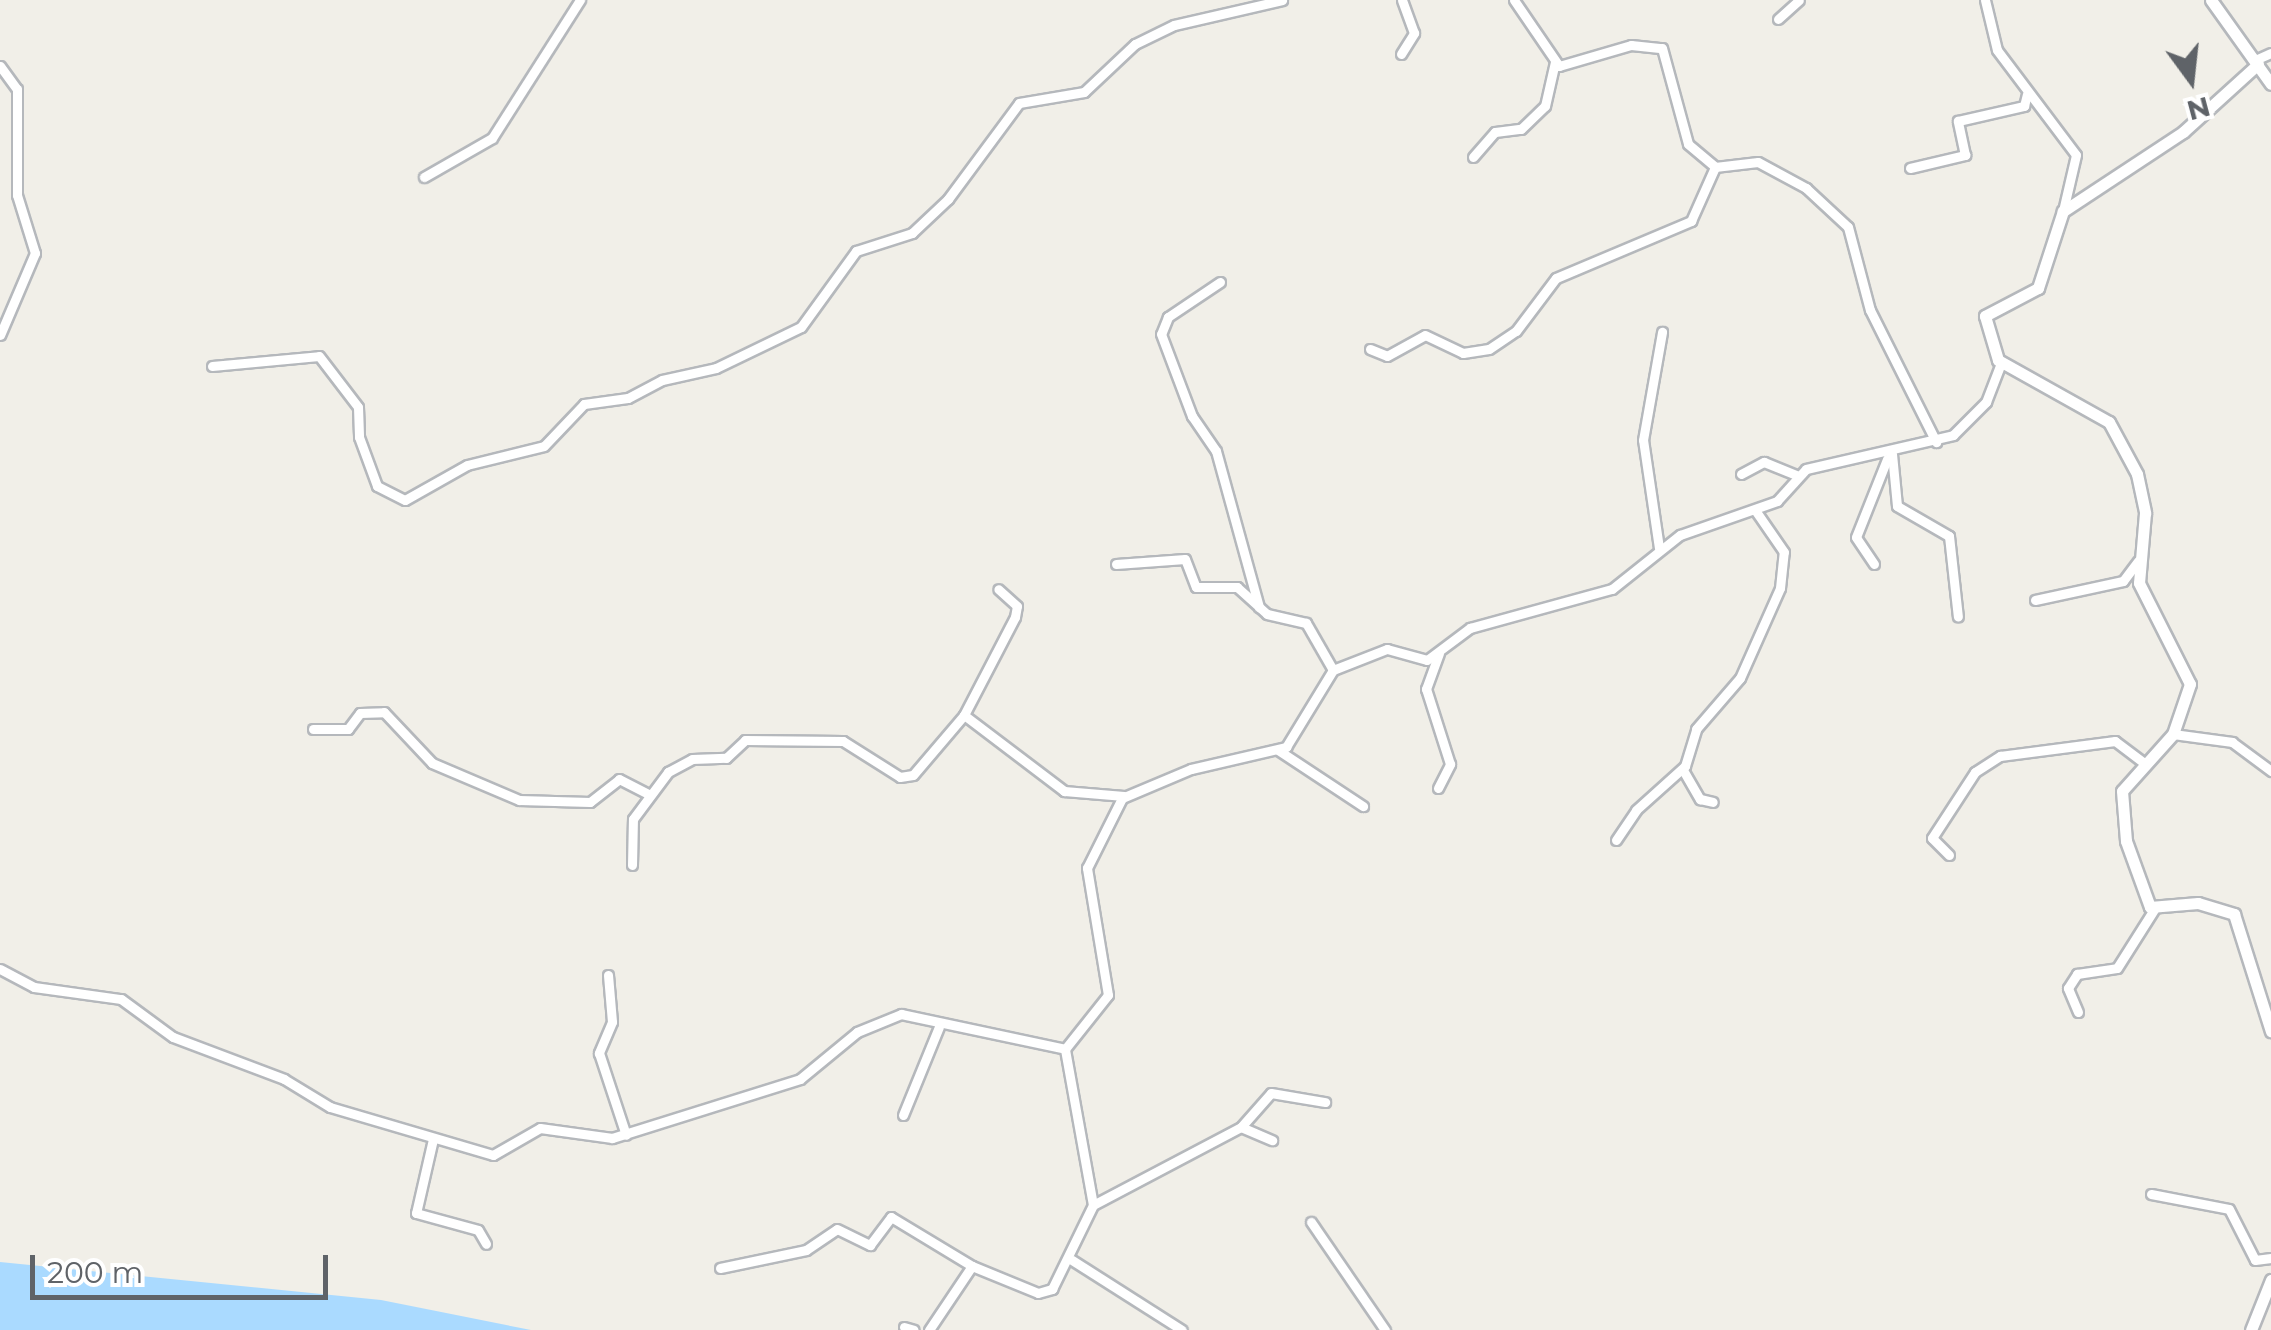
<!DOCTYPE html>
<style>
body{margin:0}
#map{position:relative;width:2271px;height:1330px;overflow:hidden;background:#f1efe8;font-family:Montserrat,sans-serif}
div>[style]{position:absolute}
.water>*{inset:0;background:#aadaff}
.roads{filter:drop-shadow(2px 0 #b5b8bc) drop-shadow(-2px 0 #b5b8bc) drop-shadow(0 2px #b5b8bc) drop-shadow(0 -2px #b5b8bc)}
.minor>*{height:9px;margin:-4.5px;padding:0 4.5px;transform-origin:4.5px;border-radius:4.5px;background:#fff}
.tertiary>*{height:11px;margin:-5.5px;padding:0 5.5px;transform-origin:5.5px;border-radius:5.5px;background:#fff}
span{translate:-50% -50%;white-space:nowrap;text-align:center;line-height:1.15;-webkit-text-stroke:8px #fff;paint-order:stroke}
.north{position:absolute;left:2141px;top:30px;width:100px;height:100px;-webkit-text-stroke:8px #fff;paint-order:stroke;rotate:165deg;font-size:28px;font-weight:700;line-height:40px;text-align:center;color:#5f6368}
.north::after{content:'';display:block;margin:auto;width:35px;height:45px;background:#5f6368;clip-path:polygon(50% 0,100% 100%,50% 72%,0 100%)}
.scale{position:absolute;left:30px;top:1255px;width:298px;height:45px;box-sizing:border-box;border:5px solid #5f6368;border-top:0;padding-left:12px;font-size:30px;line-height:35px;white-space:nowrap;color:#5f6368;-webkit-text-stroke:8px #fff;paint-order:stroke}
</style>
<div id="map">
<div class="water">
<div style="clip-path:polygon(0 1262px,381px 1300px,531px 1330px,0 1330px)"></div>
</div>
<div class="roads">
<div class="minor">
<div style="left:1514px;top:0;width:80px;rotate:55.7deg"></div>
<div style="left:1559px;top:66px;width:75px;rotate:-16.3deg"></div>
<div style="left:1631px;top:45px;width:31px;rotate:6deg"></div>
<div style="left:1662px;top:48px;width:99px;rotate:74.8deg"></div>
<div style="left:1688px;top:144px;width:35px;rotate:40deg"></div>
<div style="left:1985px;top:0;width:51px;rotate:76.5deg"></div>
<div style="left:1997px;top:50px;width:131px;rotate:53deg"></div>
<div style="left:2076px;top:155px;width:57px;rotate:103.1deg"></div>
<div style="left:1778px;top:19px;width:28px;rotate:-42deg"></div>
<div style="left:1401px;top:54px;width:25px;rotate:-58deg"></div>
<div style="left:1414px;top:33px;width:35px;rotate:-110deg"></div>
<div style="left:2255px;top:60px;width:17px;rotate:-24deg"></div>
<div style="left:0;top:66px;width:29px;rotate:54deg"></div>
<div style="left:17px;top:89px;width:106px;rotate:90deg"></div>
<div style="left:17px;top:195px;width:61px;rotate:72.8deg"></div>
<div style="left:35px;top:253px;width:89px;rotate:113.1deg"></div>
<div style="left:1473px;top:157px;width:33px;rotate:-49deg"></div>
<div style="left:1495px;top:132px;width:26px;rotate:-7deg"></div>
<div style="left:1521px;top:129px;width:33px;rotate:-44deg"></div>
<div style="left:1545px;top:106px;width:45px;rotate:-77.2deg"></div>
<div style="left:1910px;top:168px;width:57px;rotate:-13.3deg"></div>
<div style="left:1965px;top:155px;width:35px;rotate:-102deg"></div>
<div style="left:1958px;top:121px;width:68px;rotate:-12.8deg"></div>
<div style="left:2024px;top:106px;width:12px;rotate:-76deg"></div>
<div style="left:424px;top:177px;width:78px;rotate:-29.8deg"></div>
<div style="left:492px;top:138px;width:164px;rotate:-57.5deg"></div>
<div style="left:1220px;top:282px;width:63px;rotate:146.1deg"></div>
<div style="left:1168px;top:317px;width:18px;rotate:112deg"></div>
<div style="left:1161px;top:334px;width:88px;rotate:69.3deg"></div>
<div style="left:1192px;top:416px;width:42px;rotate:55.6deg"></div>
<div style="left:1216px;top:451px;width:162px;rotate:74.6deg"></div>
<div style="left:1370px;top:349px;width:18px;rotate:22deg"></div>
<div style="left:1387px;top:356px;width:43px;rotate:-28.9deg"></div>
<div style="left:1425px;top:335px;width:42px;rotate:25.3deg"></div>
<div style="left:1463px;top:353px;width:26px;rotate:-9deg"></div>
<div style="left:1489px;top:349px;width:32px;rotate:-34deg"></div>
<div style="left:1516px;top:331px;width:66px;rotate:-53deg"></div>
<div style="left:1556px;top:278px;width:147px;rotate:-22.9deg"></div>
<div style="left:1691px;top:221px;width:59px;rotate:-66deg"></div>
<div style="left:1715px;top:167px;width:43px;rotate:-6.6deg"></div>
<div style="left:1758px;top:162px;width:55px;rotate:28.4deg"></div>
<div style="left:1806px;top:188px;width:57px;rotate:42.9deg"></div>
<div style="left:1848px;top:227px;width:86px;rotate:75.2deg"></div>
<div style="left:1870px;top:310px;width:148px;rotate:63.4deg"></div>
<div style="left:212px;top:366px;width:107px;rotate:-5.3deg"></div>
<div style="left:319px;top:356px;width:64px;rotate:52.6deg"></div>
<div style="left:358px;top:407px;width:30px;rotate:88deg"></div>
<div style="left:359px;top:437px;width:52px;rotate:69.8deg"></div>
<div style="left:377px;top:486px;width:31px;rotate:27deg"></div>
<div style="left:405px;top:500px;width:71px;rotate:-29.4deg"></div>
<div style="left:467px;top:465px;width:79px;rotate:-13.9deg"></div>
<div style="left:544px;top:446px;width:58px;rotate:-46.4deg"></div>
<div style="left:584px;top:404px;width:44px;rotate:-7.8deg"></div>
<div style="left:628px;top:398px;width:38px;rotate:-28deg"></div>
<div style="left:662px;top:380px;width:55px;rotate:-12.5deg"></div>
<div style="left:716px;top:368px;width:94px;rotate:-25.8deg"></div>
<div style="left:801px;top:327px;width:94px;rotate:-54.1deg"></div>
<div style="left:856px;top:251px;width:59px;rotate:-17.8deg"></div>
<div style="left:912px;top:233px;width:50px;rotate:-43.4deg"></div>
<div style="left:948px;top:199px;width:119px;rotate:-53.5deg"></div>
<div style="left:1019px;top:103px;width:66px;rotate:-9.6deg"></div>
<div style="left:1084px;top:92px;width:70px;rotate:-43.3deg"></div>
<div style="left:1135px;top:44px;width:43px;rotate:-26deg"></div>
<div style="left:1174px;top:25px;width:111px;rotate:-13deg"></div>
<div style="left:1892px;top:454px;width:52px;rotate:84.5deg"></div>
<div style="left:1897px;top:506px;width:60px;rotate:30deg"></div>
<div style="left:1949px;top:536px;width:81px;rotate:83.7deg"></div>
<div style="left:1741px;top:474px;width:26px;rotate:-28deg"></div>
<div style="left:1764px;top:462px;width:35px;rotate:22deg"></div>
<div style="left:1659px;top:548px;width:109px;rotate:-98.4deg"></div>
<div style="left:1643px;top:440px;width:110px;rotate:-80deg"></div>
<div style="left:1116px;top:564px;width:69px;rotate:-4.1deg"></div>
<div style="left:1185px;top:559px;width:30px;rotate:69deg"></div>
<div style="left:1196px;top:587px;width:41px"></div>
<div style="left:1237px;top:587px;width:40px;rotate:42deg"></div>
<div style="left:1267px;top:614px;width:40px;rotate:13deg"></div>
<div style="left:1306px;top:623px;width:54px;rotate:60.1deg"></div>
<div style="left:1874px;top:564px;width:32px;rotate:-124deg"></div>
<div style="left:1856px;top:537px;width:84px;rotate:-68.3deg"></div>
<div style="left:2035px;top:600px;width:90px;rotate:-12.2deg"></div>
<div style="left:2123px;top:581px;width:25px;rotate:-53deg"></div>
<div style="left:964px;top:715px;width:126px;rotate:37.2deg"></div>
<div style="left:1064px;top:791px;width:60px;rotate:4.8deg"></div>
<div style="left:313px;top:729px;width:35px"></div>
<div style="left:348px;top:729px;width:20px;rotate:-53deg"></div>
<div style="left:360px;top:713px;width:24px;rotate:-2deg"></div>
<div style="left:384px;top:712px;width:70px;rotate:46.7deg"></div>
<div style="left:432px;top:763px;width:95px;rotate:23deg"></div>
<div style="left:519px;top:800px;width:71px;rotate:1.6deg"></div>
<div style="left:590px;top:802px;width:37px;rotate:-38deg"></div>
<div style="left:619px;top:779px;width:34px;rotate:27deg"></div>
<div style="left:2173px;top:734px;width:60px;rotate:7.7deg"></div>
<div style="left:2232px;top:742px;width:49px;rotate:36.6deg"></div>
<div style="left:1278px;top:750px;width:102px;rotate:33.4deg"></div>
<div style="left:1683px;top:770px;width:34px;rotate:60deg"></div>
<div style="left:1700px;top:799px;width:13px;rotate:13deg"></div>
<div style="left:1438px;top:788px;width:27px;rotate:-63deg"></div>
<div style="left:1450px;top:764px;width:79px;rotate:-107.7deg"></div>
<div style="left:1426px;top:689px;width:38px;rotate:-70deg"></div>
<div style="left:1616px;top:840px;width:36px;rotate:-56deg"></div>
<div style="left:1636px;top:810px;width:66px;rotate:-41.9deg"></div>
<div style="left:1685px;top:766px;width:39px;rotate:-73deg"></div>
<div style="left:1696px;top:729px;width:67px;rotate:-49.2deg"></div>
<div style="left:1740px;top:678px;width:98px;rotate:-66deg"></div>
<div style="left:1780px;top:588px;width:36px;rotate:-84deg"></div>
<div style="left:1784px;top:552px;width:51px;rotate:-124.6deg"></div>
<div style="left:1949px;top:855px;width:24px;rotate:-135deg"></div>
<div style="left:1932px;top:838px;width:79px;rotate:-56.9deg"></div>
<div style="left:1975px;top:772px;width:30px;rotate:-33deg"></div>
<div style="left:2000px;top:756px;width:116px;rotate:-7.4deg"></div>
<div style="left:2115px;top:741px;width:35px;rotate:37deg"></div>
<div style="left:632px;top:865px;width:46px;rotate:-88.8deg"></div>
<div style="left:633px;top:819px;width:59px;rotate:-53.3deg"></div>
<div style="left:668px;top:772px;width:27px;rotate:-28deg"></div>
<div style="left:692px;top:759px;width:34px;rotate:-2deg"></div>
<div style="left:726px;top:758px;width:26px;rotate:-43deg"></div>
<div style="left:745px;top:740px;width:98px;rotate:0.6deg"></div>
<div style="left:843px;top:741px;width:67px;rotate:32.3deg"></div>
<div style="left:900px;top:777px;width:13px;rotate:-9deg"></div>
<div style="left:913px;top:775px;width:79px;rotate:-49.6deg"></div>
<div style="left:964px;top:715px;width:110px;rotate:-62.5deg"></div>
<div style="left:1015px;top:617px;width:11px;rotate:-80deg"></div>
<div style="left:1017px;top:606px;width:25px;rotate:-138deg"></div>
<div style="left:0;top:969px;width:38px;rotate:28deg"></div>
<div style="left:34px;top:987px;width:88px;rotate:7.9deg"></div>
<div style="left:121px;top:999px;width:64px;rotate:36.2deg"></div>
<div style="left:173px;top:1037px;width:119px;rotate:20.7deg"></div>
<div style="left:284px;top:1079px;width:54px;rotate:31.3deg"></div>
<div style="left:330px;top:1107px;width:170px;rotate:16.4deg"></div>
<div style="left:493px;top:1155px;width:54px;rotate:-29.9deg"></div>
<div style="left:540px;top:1128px;width:73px;rotate:7.9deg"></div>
<div style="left:612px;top:1138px;width:197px;rotate:-17.4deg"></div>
<div style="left:800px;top:1079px;width:74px;rotate:-39.5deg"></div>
<div style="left:857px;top:1032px;width:48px;rotate:-22.2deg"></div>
<div style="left:901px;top:1014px;width:168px;rotate:12deg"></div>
<div style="left:608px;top:975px;width:47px;rotate:85.1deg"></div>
<div style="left:612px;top:1022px;width:34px;rotate:113deg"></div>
<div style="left:599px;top:1053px;width:86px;rotate:71.8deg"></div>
<div style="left:2078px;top:1012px;width:26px;rotate:-113deg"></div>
<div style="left:2068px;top:988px;width:17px;rotate:-57deg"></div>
<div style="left:2077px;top:974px;width:40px;rotate:-8.5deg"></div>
<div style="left:2117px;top:968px;width:71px;rotate:-57.7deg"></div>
<div style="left:903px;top:1115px;width:95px;rotate:-67.8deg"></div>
<div style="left:1241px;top:1127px;width:45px;rotate:-48.6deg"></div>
<div style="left:1271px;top:1093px;width:55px;rotate:9.5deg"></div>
<div style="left:433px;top:1139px;width:76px;rotate:102.9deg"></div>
<div style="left:416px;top:1213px;width:64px;rotate:15.3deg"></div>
<div style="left:478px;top:1230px;width:16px;rotate:60deg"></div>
<div style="left:2151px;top:1194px;width:79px;rotate:10.9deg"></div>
<div style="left:2229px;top:1209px;width:57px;rotate:63deg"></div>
<div style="left:2255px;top:1260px;width:16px;rotate:-7deg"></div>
<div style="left:1093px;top:1205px;width:167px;rotate:-27.8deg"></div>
<div style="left:1241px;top:1127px;width:34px;rotate:23deg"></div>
<div style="left:1311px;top:1222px;width:131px;rotate:55.6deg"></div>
<div style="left:1072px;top:1260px;width:130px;rotate:32.5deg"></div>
<div style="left:720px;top:1268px;width:88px;rotate:-11.8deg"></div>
<div style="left:806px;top:1250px;width:37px;rotate:-34deg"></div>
<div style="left:837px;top:1229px;width:37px;rotate:26deg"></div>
<div style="left:870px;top:1245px;width:35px;rotate:-53deg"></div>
<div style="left:891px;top:1217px;width:95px;rotate:31.2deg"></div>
<div style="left:972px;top:1266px;width:71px;rotate:22.2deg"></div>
<div style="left:1038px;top:1293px;width:15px;rotate:-16deg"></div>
<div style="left:1052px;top:1289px;width:93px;rotate:-64deg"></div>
<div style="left:1093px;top:1205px;width:158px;rotate:-100.2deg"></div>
<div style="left:1065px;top:1049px;width:69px;rotate:-51.5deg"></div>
<div style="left:1108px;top:995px;width:129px;rotate:-99.4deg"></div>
<div style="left:1087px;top:868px;width:78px;rotate:-63.4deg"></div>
<div style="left:1122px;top:798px;width:75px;rotate:-22.8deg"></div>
<div style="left:1191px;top:769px;width:98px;rotate:-13deg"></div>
<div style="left:1286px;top:747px;width:90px;rotate:-58.6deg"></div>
<div style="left:1333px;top:670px;width:58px;rotate:-21.3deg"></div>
<div style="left:1387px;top:649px;width:41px;rotate:15.4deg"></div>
<div style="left:1427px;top:660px;width:54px;rotate:-36.7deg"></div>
<div style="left:1470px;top:628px;width:147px;rotate:-15.4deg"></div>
<div style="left:1612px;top:589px;width:87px;rotate:-38.5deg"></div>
<div style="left:1680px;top:535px;width:103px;rotate:-19.3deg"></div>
<div style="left:1777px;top:501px;width:43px;rotate:-47.8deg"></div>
<div style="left:1806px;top:469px;width:151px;rotate:-13deg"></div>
<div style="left:1953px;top:435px;width:47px;rotate:-45deg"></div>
<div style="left:1986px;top:402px;width:42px;rotate:-69deg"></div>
<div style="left:904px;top:1327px;width:10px;rotate:17deg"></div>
<div style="left:929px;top:1330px;width:77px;rotate:-56.1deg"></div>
</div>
<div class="tertiary">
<div style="left:2211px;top:0;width:103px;rotate:54.5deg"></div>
<div style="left:2258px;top:64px;width:101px;rotate:137.8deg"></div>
<div style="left:2183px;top:132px;width:144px;rotate:146.6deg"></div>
<div style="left:2063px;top:211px;width:81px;rotate:108deg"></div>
<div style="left:2038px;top:288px;width:60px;rotate:152.2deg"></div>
<div style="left:1985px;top:316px;width:46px;rotate:73.5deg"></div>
<div style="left:1998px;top:360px;width:127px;rotate:29.2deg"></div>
<div style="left:2109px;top:422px;width:59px;rotate:61.7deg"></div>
<div style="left:2137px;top:474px;width:40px;rotate:78deg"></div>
<div style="left:2145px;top:513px;width:70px;rotate:94.9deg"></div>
<div style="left:2139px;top:583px;width:113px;rotate:63.2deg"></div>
<div style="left:2190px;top:684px;width:53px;rotate:108.8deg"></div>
<div style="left:2173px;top:734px;width:76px;rotate:131.8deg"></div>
<div style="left:2122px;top:791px;width:50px;rotate:85.4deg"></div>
<div style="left:2126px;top:841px;width:70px;rotate:70deg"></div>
<div style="left:2150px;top:907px;width:48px;rotate:-4.8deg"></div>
<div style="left:2198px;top:903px;width:38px;rotate:17deg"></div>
<div style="left:2234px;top:914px;width:123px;rotate:72.5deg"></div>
<div style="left:2251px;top:1330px;width:54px;rotate:-68.2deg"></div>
</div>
</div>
<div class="north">N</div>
<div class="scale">200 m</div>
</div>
